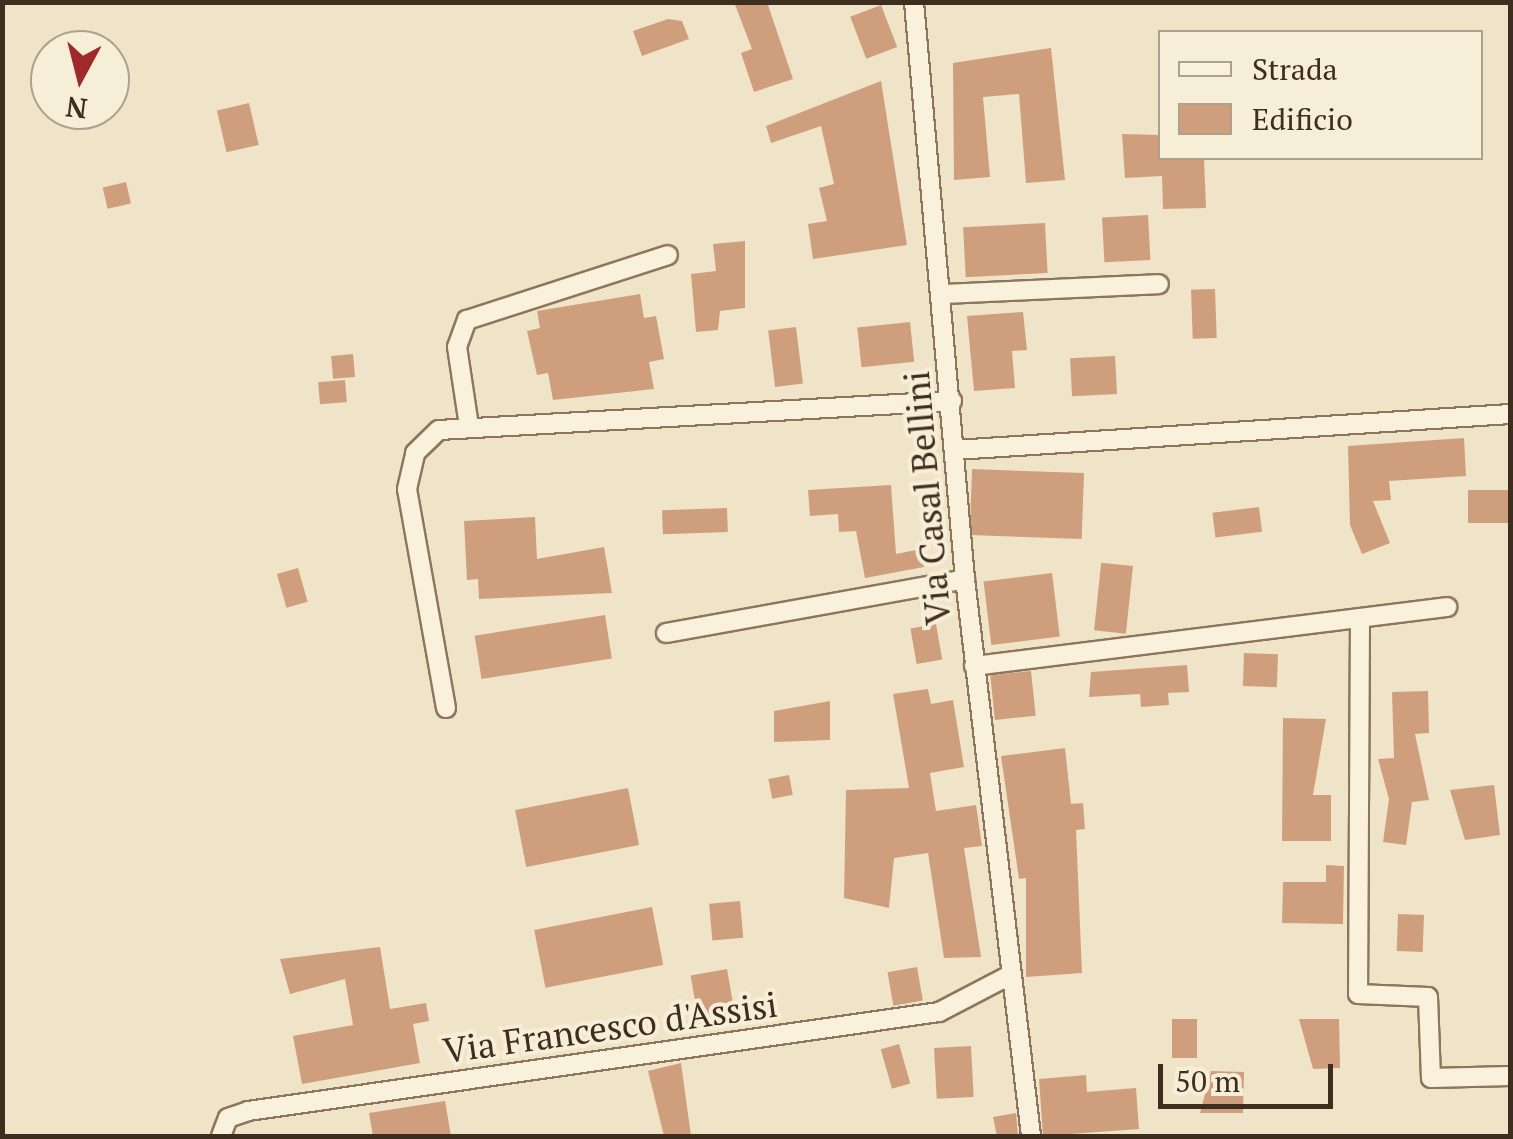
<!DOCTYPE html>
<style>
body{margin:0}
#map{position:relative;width:1513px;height:1139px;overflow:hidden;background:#f0e4c8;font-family:"PT Serif",serif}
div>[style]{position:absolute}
.building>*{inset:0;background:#cf9f7d;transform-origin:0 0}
.roads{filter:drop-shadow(2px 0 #8d765c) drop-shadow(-2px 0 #8d765c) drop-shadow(0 2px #8d765c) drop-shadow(0 -2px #8d765c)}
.street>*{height:18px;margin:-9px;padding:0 9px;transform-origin:9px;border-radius:9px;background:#faf1dc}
span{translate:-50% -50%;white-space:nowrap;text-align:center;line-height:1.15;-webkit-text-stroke:8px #f7eed8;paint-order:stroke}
.street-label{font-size:35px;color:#3d2e20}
.frame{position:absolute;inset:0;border:5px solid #3d2e20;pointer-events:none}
.legend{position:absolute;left:1158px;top:30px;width:325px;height:130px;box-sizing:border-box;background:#f7eed8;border:2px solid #ada18e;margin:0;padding:12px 18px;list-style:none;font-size:30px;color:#3d2e20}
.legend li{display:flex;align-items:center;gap:20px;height:50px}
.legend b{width:50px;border:2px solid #ada18e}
.north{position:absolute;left:30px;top:30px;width:100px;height:100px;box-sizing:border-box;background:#f7eed8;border:2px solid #ada18e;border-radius:50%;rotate:187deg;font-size:28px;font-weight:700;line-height:40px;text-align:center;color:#3d2e20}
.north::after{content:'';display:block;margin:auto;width:35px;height:45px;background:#9e2a2b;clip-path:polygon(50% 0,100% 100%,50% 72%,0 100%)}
.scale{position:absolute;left:1158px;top:1064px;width:175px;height:45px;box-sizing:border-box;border:5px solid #3d2e20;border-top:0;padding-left:12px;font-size:30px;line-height:35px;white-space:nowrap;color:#3d2e20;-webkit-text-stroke:8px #f7eed8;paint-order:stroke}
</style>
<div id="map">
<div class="building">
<div style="clip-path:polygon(734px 2px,767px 2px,793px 79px,754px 92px,741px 53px,752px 49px)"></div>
<div style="left:881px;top:5px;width:45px;height:33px;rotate:69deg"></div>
<div style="clip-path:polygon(668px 19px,682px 21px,689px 39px,642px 56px,633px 31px)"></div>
<div style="clip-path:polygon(1051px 48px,1065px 180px,1026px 183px,1019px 94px,983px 97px,990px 177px,954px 180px,953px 63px)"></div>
<div style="clip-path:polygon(881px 81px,907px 245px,813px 259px,808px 224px,827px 221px,819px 188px,834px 184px,821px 126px,771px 143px,766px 126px)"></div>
<div style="left:249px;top:103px;width:43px;height:33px;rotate:77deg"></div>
<div style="clip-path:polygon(1122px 134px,1160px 135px,1160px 158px,1204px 159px,1206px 208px,1163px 209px,1162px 176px,1125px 178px)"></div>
<div style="left:126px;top:182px;width:22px;height:24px;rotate:77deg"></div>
<div style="left:1148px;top:215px;width:45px;height:46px;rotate:87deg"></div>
<div style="left:1045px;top:223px;width:50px;height:82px;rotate:87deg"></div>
<div style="clip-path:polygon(745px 241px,745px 308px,720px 311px,718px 330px,696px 332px,691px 274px,716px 271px,713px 244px)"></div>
<div style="left:1215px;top:289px;width:49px;height:24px;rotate:88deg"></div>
<div style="clip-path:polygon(640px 294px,644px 318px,656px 316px,664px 359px,649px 362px,654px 389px,553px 400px,548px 373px,537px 375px,527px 331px,540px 328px,537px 311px)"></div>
<div style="clip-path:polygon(1023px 312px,1027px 350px,1012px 351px,1015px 388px,974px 391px,967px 316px)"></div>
<div style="left:910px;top:322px;width:40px;height:53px;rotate:84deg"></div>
<div style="left:796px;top:327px;width:57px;height:28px;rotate:83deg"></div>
<div style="left:353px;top:354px;width:23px;height:22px;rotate:85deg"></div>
<div style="left:1115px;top:356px;width:38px;height:45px;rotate:87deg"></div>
<div style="left:345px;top:380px;width:22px;height:27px;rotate:85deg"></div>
<div style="clip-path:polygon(1464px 438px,1466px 476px,1389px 481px,1391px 500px,1373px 501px,1390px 543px,1362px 554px,1350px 525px,1348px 446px)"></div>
<div style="left:1084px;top:473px;width:66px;height:112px;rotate:92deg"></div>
<div style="clip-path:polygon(891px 485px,896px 554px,921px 549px,924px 567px,865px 578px,856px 531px,839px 532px,838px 514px,810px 516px,808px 490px)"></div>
<div style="left:1510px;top:490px;width:33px;height:42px;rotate:90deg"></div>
<div style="left:1259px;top:507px;width:25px;height:47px;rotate:83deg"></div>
<div style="left:727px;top:508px;width:24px;height:65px;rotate:88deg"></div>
<div style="clip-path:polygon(535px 517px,537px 559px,604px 547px,612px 593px,479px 599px,478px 579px,467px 580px,464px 521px)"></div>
<div style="left:1133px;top:566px;width:68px;height:32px;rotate:96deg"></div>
<div style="left:298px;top:568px;width:35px;height:22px;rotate:74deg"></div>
<div style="left:1052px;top:573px;width:64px;height:69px;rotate:83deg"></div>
<div style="left:605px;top:615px;width:44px;height:132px;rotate:81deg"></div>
<div style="left:936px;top:624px;width:36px;height:26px;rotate:80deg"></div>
<div style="left:1244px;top:653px;width:34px;height:33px;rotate:2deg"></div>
<div style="clip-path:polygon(1187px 665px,1189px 692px,1168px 693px,1169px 705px,1141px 707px,1140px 694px,1089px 697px,1091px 672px)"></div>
<div style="left:1031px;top:671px;width:45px;height:41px;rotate:84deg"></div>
<div style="clip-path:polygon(928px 689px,931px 704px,953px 700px,964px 767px,930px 773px,936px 811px,976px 805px,982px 846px,964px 848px,981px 957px,944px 958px,928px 853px,894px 858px,889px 908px,844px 898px,846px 790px,909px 788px,893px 694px)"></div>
<div style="clip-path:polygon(1428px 691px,1429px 733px,1415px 734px,1429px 800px,1412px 802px,1406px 845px,1383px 842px,1389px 799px,1378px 759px,1394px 758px,1392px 692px)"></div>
<div style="clip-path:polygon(830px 701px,830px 740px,774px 742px,774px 711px)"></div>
<div style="clip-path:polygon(1283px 718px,1326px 719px,1313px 795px,1331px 795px,1331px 841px,1282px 841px)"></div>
<div style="clip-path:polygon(1065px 748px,1071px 804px,1083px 803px,1085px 829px,1076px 830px,1082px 973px,1026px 977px,1026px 878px,1019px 879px,1001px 756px)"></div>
<div style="left:789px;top:775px;width:20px;height:21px;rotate:79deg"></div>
<div style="clip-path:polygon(1494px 785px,1500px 835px,1465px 840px,1450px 790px)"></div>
<div style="left:628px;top:788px;width:58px;height:115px;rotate:79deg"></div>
<div style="clip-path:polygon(1326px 865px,1344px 866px,1343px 924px,1282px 923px,1283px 882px,1326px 882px)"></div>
<div style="left:740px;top:901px;width:37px;height:31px;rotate:85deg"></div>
<div style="left:652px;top:907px;width:59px;height:120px;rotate:79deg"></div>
<div style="left:1398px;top:914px;width:26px;height:37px;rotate:2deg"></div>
<div style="clip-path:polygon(380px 947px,390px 1009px,426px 1003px,429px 1021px,413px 1024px,420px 1063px,302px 1084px,293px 1036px,353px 1025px,345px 979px,290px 994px,280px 959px)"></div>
<div style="left:917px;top:967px;width:34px;height:30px;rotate:80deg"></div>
<div style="left:727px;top:969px;width:52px;height:37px;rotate:80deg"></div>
<div style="left:1172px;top:1019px;width:25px;height:39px"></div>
<div style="clip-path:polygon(1299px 1019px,1339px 1019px,1340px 1068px,1313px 1069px)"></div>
<div style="left:899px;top:1044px;width:41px;height:19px;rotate:74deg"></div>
<div style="left:971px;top:1046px;width:51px;height:37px;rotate:87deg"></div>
<div style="clip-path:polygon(681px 1063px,691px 1136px,664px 1136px,648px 1071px)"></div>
<div style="clip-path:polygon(1211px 1071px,1244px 1072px,1243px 1113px,1200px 1113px)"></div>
<div style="clip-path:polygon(1086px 1075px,1087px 1092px,1136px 1088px,1139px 1129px,1043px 1136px,1039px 1079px)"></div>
<div style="clip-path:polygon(445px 1101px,451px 1136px,373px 1136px,369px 1113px)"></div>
<div style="clip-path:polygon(1016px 1113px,1018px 1136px,997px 1136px,993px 1117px)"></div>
</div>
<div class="roads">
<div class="street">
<div style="left:914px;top:2px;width:579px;rotate:84.95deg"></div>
<div style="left:965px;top:579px;width:561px;rotate:83.24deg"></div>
<div style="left:942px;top:294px;width:217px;rotate:-2.6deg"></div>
<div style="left:469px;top:426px;width:80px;rotate:-98.6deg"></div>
<div style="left:457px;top:347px;width:29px;rotate:-70deg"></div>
<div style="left:467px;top:320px;width:211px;rotate:-17.9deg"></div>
<div style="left:955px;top:450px;width:556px;rotate:-3.71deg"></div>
<div style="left:1360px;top:618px;width:376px;rotate:90.3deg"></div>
<div style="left:1358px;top:994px;width:70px;rotate:2.5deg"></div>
<div style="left:1428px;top:997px;width:81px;rotate:87.9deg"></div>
<div style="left:1431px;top:1078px;width:79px;rotate:-1.5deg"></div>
<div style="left:666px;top:633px;width:304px;rotate:-10.2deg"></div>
<div style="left:974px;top:666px;width:477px;rotate:-7.1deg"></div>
<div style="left:446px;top:708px;width:222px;rotate:-100.1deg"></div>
<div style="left:407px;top:489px;width:37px;rotate:-77deg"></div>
<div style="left:415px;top:453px;width:33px;rotate:-44deg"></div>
<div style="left:439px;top:430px;width:514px;rotate:-3.24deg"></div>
<div style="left:221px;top:1136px;width:19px;rotate:-69deg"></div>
<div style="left:228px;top:1118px;width:21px;rotate:-19deg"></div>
<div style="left:248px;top:1111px;width:698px;rotate:-8.15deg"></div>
<div style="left:939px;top:1012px;width:82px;rotate:-27.5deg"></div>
</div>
</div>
<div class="street-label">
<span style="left:927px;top:498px;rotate:-95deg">Via Casal Bellini</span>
<span style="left:610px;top:1027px;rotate:-8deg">Via Francesco d'Assisi</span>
</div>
<div class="frame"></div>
<ul class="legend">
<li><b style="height:12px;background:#faf1dc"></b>Strada</li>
<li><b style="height:28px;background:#cf9f7d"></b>Edificio</li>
</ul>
<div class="north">N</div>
<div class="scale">50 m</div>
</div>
